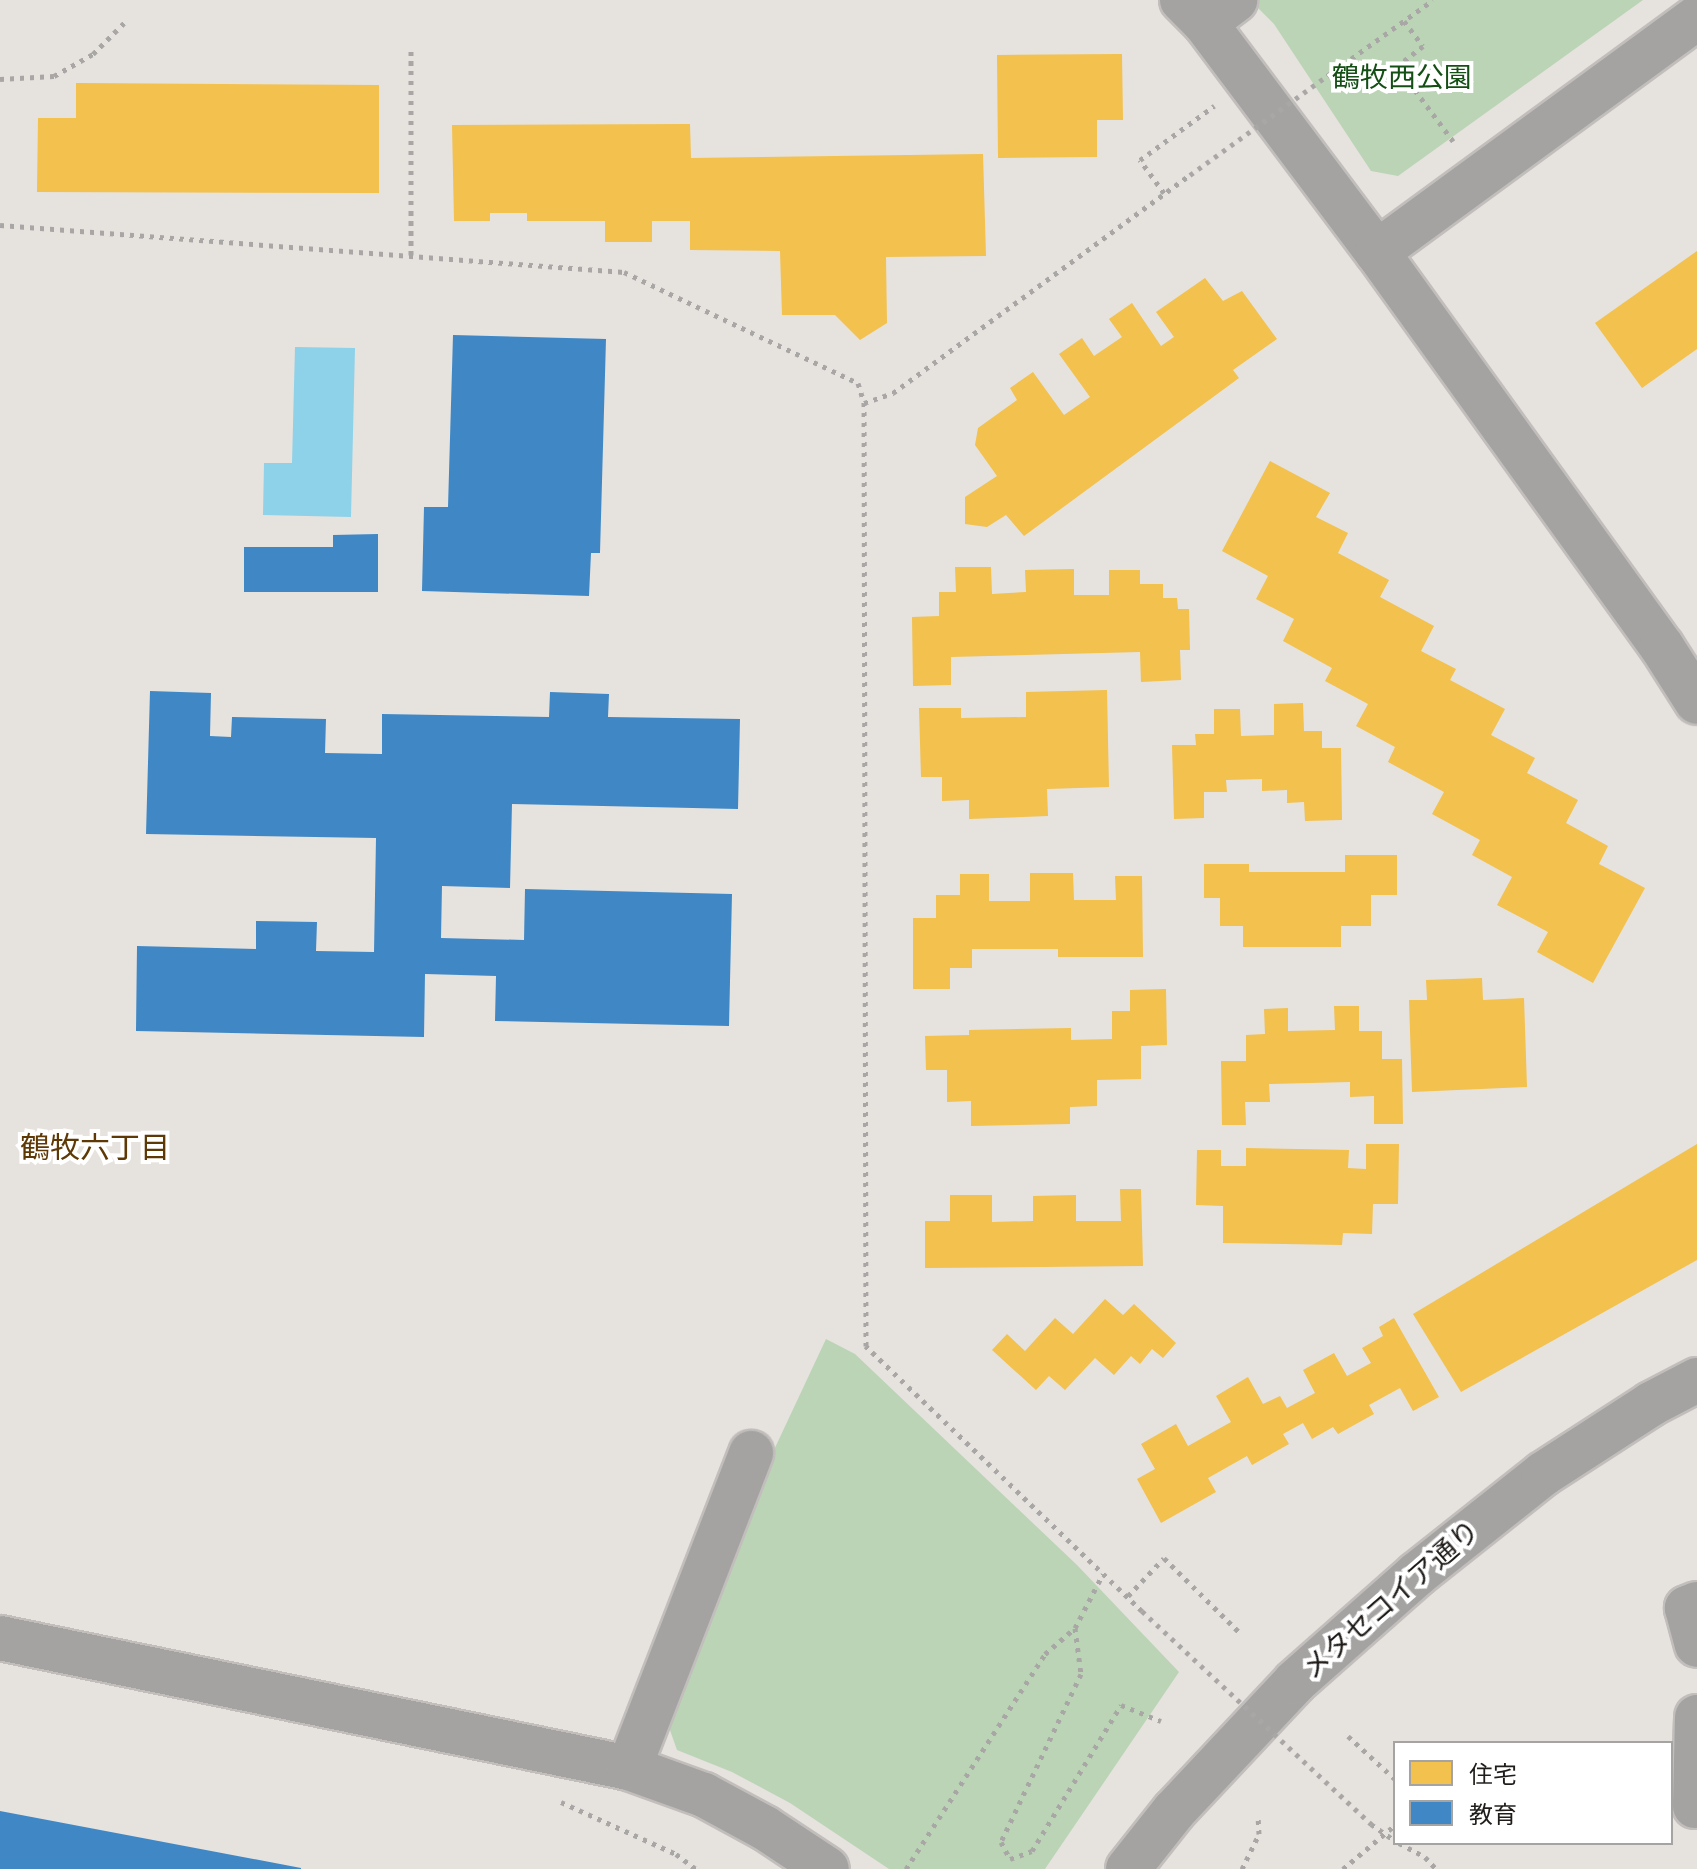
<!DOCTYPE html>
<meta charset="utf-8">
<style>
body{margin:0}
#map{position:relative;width:1697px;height:1869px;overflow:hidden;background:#e6e2de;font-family:Jost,"Noto Sans JP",sans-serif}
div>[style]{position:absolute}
.green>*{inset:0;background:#bbd4b6}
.water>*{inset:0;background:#8dd2e8}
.homes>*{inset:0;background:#f2c14e}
.schools>*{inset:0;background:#3f88c5}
.path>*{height:5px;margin-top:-2.5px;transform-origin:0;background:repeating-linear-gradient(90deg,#a9a7a6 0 4px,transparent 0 10px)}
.roads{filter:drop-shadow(2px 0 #c1bebc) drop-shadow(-2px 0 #c1bebc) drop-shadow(0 2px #c1bebc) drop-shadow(0 -2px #c1bebc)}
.minor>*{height:44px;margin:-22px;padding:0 22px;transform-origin:22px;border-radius:22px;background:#a4a3a2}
.path-bridge>*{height:5px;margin-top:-2.5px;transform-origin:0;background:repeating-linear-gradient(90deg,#a9a7a6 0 4px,transparent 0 10px)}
span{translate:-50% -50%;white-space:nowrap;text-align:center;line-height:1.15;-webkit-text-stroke:8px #fff;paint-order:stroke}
.park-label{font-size:28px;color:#144f15}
.street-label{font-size:28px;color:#1f1c1a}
.neighbourhood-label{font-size:30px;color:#5e3906}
.legend{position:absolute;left:1393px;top:1741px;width:280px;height:104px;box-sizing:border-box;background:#fff;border:2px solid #a5a4a3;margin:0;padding:10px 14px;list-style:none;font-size:24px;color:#1f1c1a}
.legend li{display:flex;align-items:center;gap:16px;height:40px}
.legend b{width:40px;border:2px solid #a5a4a3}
</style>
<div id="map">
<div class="green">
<div style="clip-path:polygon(1250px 0,1643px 0,1398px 176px,1371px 171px,1274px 24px)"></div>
<div style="clip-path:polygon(826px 1339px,855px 1354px,1077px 1565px,1179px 1672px,1045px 1869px,889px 1869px,790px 1803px,732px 1772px,677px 1750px,665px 1716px,773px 1452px)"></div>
</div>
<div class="water">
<div style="clip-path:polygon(295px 347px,355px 348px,351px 517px,263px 515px,264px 463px,292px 463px)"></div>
</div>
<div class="homes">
<div style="clip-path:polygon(1122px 54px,1123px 120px,1097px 120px,1097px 157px,998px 158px,997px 55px)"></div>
<div style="clip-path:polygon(76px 83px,379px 85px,379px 193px,37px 192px,38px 118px,76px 118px)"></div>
<div style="clip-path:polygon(690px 124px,691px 158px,983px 154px,986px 256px,886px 257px,887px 323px,860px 340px,835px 315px,782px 315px,780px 251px,690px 250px,690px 221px,652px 221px,652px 242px,605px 242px,605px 221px,527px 221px,527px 213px,490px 213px,490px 221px,454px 221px,452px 125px)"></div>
<div style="clip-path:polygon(1697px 251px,1697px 349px,1642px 388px,1595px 323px)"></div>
<div style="clip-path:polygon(1205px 278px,1223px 301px,1242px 291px,1277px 339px,1233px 370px,1239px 378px,1024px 536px,1006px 515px,987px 527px,965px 524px,965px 497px,997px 476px,975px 445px,978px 428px,1017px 400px,1010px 388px,1033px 372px,1064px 415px,1090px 397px,1059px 354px,1082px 338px,1094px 356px,1122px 337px,1109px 319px,1132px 303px,1161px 346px,1174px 337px,1156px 312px)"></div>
<div style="clip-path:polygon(1270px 461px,1330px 493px,1316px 517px,1348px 533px,1338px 553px,1389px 580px,1380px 597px,1434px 626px,1421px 651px,1456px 669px,1450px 680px,1505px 709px,1491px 735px,1535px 758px,1527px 773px,1578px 800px,1566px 823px,1608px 846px,1599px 864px,1645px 888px,1593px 983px,1537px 952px,1548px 932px,1497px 905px,1512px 877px,1472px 855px,1480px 840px,1432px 814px,1444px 792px,1388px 762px,1395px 747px,1356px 726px,1368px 704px,1325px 681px,1332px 668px,1283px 641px,1294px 619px,1256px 599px,1268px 576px,1222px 551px)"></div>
<div style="clip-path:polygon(955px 567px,991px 567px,992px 594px,1026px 592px,1025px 570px,1074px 569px,1074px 595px,1109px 595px,1109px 570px,1140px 570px,1140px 584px,1163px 584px,1163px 598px,1177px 598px,1178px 609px,1189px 609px,1190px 650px,1180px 650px,1181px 680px,1141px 682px,1140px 652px,951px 657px,951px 685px,913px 686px,912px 617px,939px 616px,939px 592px,956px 592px)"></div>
<div style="clip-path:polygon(1107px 690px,1109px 787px,1047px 789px,1048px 816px,969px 819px,969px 800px,942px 801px,942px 777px,921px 777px,919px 708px,961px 708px,961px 718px,1026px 717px,1026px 692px)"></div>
<div style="clip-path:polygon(1303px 703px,1304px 731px,1322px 731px,1322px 748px,1341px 748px,1342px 820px,1305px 821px,1304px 802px,1287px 803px,1287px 790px,1262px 791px,1262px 779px,1226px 780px,1227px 792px,1204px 792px,1204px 818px,1174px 819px,1172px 745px,1196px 745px,1195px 734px,1214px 734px,1214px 709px,1240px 709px,1241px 736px,1274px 735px,1274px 704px)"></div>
<div style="clip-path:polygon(1345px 855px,1397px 855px,1397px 895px,1371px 895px,1371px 926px,1341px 926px,1341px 947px,1243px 947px,1243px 926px,1220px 926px,1220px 898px,1204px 898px,1204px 864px,1249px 864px,1249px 872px,1345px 872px)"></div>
<div style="clip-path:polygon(1030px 873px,1073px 873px,1074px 900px,1116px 900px,1115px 876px,1142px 876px,1143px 957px,1058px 957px,1058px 949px,972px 949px,972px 968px,950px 968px,950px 989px,913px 989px,913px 918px,936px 918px,936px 895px,960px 895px,960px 874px,989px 874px,989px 901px,1030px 901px)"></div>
<div style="clip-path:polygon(1482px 978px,1483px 1000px,1524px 998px,1527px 1087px,1412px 1092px,1409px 1000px,1427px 1000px,1426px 980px)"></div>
<div style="clip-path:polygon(1166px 989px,1167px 1045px,1141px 1046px,1141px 1079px,1097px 1080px,1097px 1106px,1070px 1107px,1070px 1124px,971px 1126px,971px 1101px,947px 1102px,947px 1070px,926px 1070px,925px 1036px,969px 1035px,969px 1030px,1071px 1028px,1071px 1040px,1112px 1039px,1112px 1011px,1130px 1011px,1130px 990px)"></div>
<div style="clip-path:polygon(1334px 1006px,1359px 1006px,1359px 1031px,1382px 1031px,1382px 1059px,1402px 1059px,1403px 1124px,1374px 1124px,1374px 1096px,1350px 1097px,1350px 1082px,1269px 1084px,1270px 1102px,1245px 1102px,1246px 1125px,1222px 1125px,1221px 1061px,1246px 1061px,1246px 1035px,1265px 1034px,1264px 1009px,1288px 1008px,1288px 1031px,1335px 1030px)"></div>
<div style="clip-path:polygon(1366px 1144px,1399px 1144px,1398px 1204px,1373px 1204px,1372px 1234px,1343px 1233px,1342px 1245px,1223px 1243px,1223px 1206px,1196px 1205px,1197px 1150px,1221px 1150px,1221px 1166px,1246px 1166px,1246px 1148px,1349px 1150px,1348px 1168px,1366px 1169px)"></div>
<div style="clip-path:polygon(1697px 1144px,1697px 1260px,1461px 1392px,1413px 1314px)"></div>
<div style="clip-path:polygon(1120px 1189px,1141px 1189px,1143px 1266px,925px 1268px,925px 1221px,950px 1221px,950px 1195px,992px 1195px,992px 1222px,1033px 1221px,1033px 1196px,1076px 1195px,1076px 1221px,1121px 1221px)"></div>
<div style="clip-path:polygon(1105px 1299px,1123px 1315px,1134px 1304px,1176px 1343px,1163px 1358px,1152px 1349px,1140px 1364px,1131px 1356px,1114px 1375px,1095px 1358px,1065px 1390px,1049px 1376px,1036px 1390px,992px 1350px,1007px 1334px,1025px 1351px,1055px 1318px,1073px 1334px)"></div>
<div style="clip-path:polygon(1394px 1318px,1439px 1397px,1413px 1411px,1400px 1388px,1369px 1405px,1374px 1414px,1338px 1434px,1333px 1427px,1312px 1439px,1303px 1423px,1283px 1434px,1289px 1444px,1252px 1465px,1247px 1456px,1208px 1478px,1216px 1492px,1161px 1523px,1137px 1479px,1155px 1469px,1141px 1444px,1176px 1424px,1188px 1446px,1231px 1422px,1216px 1396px,1248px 1377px,1263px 1404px,1280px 1396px,1287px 1408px,1315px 1393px,1303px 1370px,1334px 1353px,1347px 1376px,1371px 1363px,1362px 1348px,1383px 1336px,1379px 1327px)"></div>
</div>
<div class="schools">
<div style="clip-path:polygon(453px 335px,606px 339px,600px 553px,591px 553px,589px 596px,422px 591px,424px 507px,448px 507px)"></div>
<div style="clip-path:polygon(378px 534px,378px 592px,244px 592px,244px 547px,333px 547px,333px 535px)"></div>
<div style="clip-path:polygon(150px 691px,211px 693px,210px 736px,231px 737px,232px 717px,326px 719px,325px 753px,382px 754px,382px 714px,549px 717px,550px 692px,609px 694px,608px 717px,740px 719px,738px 809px,512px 804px,510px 888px,442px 886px,441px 938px,524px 940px,525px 889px,732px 894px,729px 1026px,495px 1021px,496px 976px,425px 974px,424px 1037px,136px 1031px,137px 946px,256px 949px,256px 921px,317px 922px,316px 951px,374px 952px,376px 838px,146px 834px)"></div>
<div style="clip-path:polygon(0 1811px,301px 1868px,301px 1869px,0 1869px)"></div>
</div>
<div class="path">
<div style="left:1404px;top:21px;width:31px;rotate:53deg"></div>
<div style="left:1423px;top:46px;width:33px;rotate:142deg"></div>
<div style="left:1397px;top:66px;width:94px;rotate:53.3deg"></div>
<div style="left:411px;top:51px;width:204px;rotate:90deg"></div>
<div style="left:1327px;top:76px;width:130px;rotate:-35.6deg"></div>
<div style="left:0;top:79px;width:54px;rotate:-3.2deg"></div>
<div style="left:54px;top:76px;width:45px;rotate:-29.4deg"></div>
<div style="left:93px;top:54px;width:44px;rotate:-45deg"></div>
<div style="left:1164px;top:193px;width:41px;rotate:-126deg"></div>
<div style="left:1140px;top:160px;width:92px;rotate:-36.1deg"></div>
<div style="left:0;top:225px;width:626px;rotate:4.31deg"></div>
<div style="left:624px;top:272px;width:259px;rotate:25.4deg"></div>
<div style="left:858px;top:383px;width:21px;rotate:73deg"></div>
<div style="left:1128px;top:1596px;width:52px;rotate:-46.5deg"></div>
<div style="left:1164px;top:1558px;width:107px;rotate:44.6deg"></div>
<div style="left:1142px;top:1611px;width:383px;rotate:-136.2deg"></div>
<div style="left:866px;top:1346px;width:943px;rotate:-90.12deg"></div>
<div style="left:864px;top:403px;width:31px;rotate:-19deg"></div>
<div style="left:893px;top:393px;width:368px;rotate:-36.3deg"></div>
<div style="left:1075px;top:1628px;width:46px;rotate:82.6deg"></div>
<div style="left:1081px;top:1674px;width:186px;rotate:115.5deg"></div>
<div style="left:1001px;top:1842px;width:19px;rotate:62deg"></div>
<div style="left:1010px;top:1859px;width:23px;rotate:-20deg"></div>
<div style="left:1032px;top:1851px;width:171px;rotate:-58.6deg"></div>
<div style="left:1121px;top:1705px;width:43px;rotate:21.8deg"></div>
<div style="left:1348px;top:1736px;width:64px;rotate:42.5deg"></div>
<div style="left:561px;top:1802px;width:126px;rotate:24.3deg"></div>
<div style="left:676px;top:1854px;width:25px;rotate:37deg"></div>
<div style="left:1371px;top:1824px;width:29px;rotate:35deg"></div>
<div style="left:1399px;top:1843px;width:30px;rotate:28deg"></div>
<div style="left:1425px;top:1857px;width:16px;rotate:47deg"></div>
<div style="left:906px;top:1869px;width:256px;rotate:-57.1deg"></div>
<div style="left:1045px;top:1654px;width:40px;rotate:-41deg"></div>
<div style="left:1075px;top:1628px;width:61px;rotate:-62.6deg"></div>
<div style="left:1242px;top:1869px;width:39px;rotate:-64deg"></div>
<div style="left:1259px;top:1834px;width:18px;rotate:-93deg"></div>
<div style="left:1343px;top:1869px;width:68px;rotate:-40.2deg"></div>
</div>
<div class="roads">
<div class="minor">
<div style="left:1182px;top:0;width:33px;rotate:45deg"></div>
<div style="left:1205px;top:23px;width:286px;rotate:53.1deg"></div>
<div style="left:1377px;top:252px;width:487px;rotate:54.2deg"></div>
<div style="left:1662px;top:647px;width:65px;rotate:57.5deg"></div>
<div style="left:1205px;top:23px;width:38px;rotate:-37deg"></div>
<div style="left:1377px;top:252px;width:396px;rotate:-36.2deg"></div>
<div style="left:1697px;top:1604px;width:11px;rotate:158deg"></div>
<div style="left:1687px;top:1608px;width:38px;rotate:75deg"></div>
<div style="left:0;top:1638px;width:642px;rotate:11.68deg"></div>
<div style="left:629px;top:1768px;width:80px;rotate:19.8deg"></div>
<div style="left:704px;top:1795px;width:69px;rotate:28.4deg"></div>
<div style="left:765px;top:1828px;width:74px;rotate:33.5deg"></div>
<div style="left:629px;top:1768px;width:338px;rotate:-68.8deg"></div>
<div style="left:1695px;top:1806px;width:89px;rotate:-88.7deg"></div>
<div style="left:1128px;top:1869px;width:74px;rotate:-51.6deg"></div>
<div style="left:1174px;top:1811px;width:177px;rotate:-46.8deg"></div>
<div style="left:1295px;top:1682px;width:163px;rotate:-41.5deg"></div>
<div style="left:1417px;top:1574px;width:161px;rotate:-38.4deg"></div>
<div style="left:1543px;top:1474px;width:129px;rotate:-32.9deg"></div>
<div style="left:1651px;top:1404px;width:52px;rotate:-27.6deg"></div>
</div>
</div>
<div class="path-bridge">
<div style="left:1190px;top:175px;width:169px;rotate:-35.9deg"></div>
<div style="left:1142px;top:1611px;width:313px;rotate:42.9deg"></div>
</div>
<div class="park-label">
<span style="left:1402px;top:78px">鶴牧西公園</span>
</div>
<div class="street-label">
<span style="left:1391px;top:1600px;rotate:-41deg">メタセコイア通り</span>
</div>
<div class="neighbourhood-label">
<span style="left:95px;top:1148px">鶴牧六丁目</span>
</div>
<ul class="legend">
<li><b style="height:22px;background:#f2c14e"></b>住宅</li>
<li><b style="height:22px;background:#3f88c5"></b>教育</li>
</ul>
</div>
